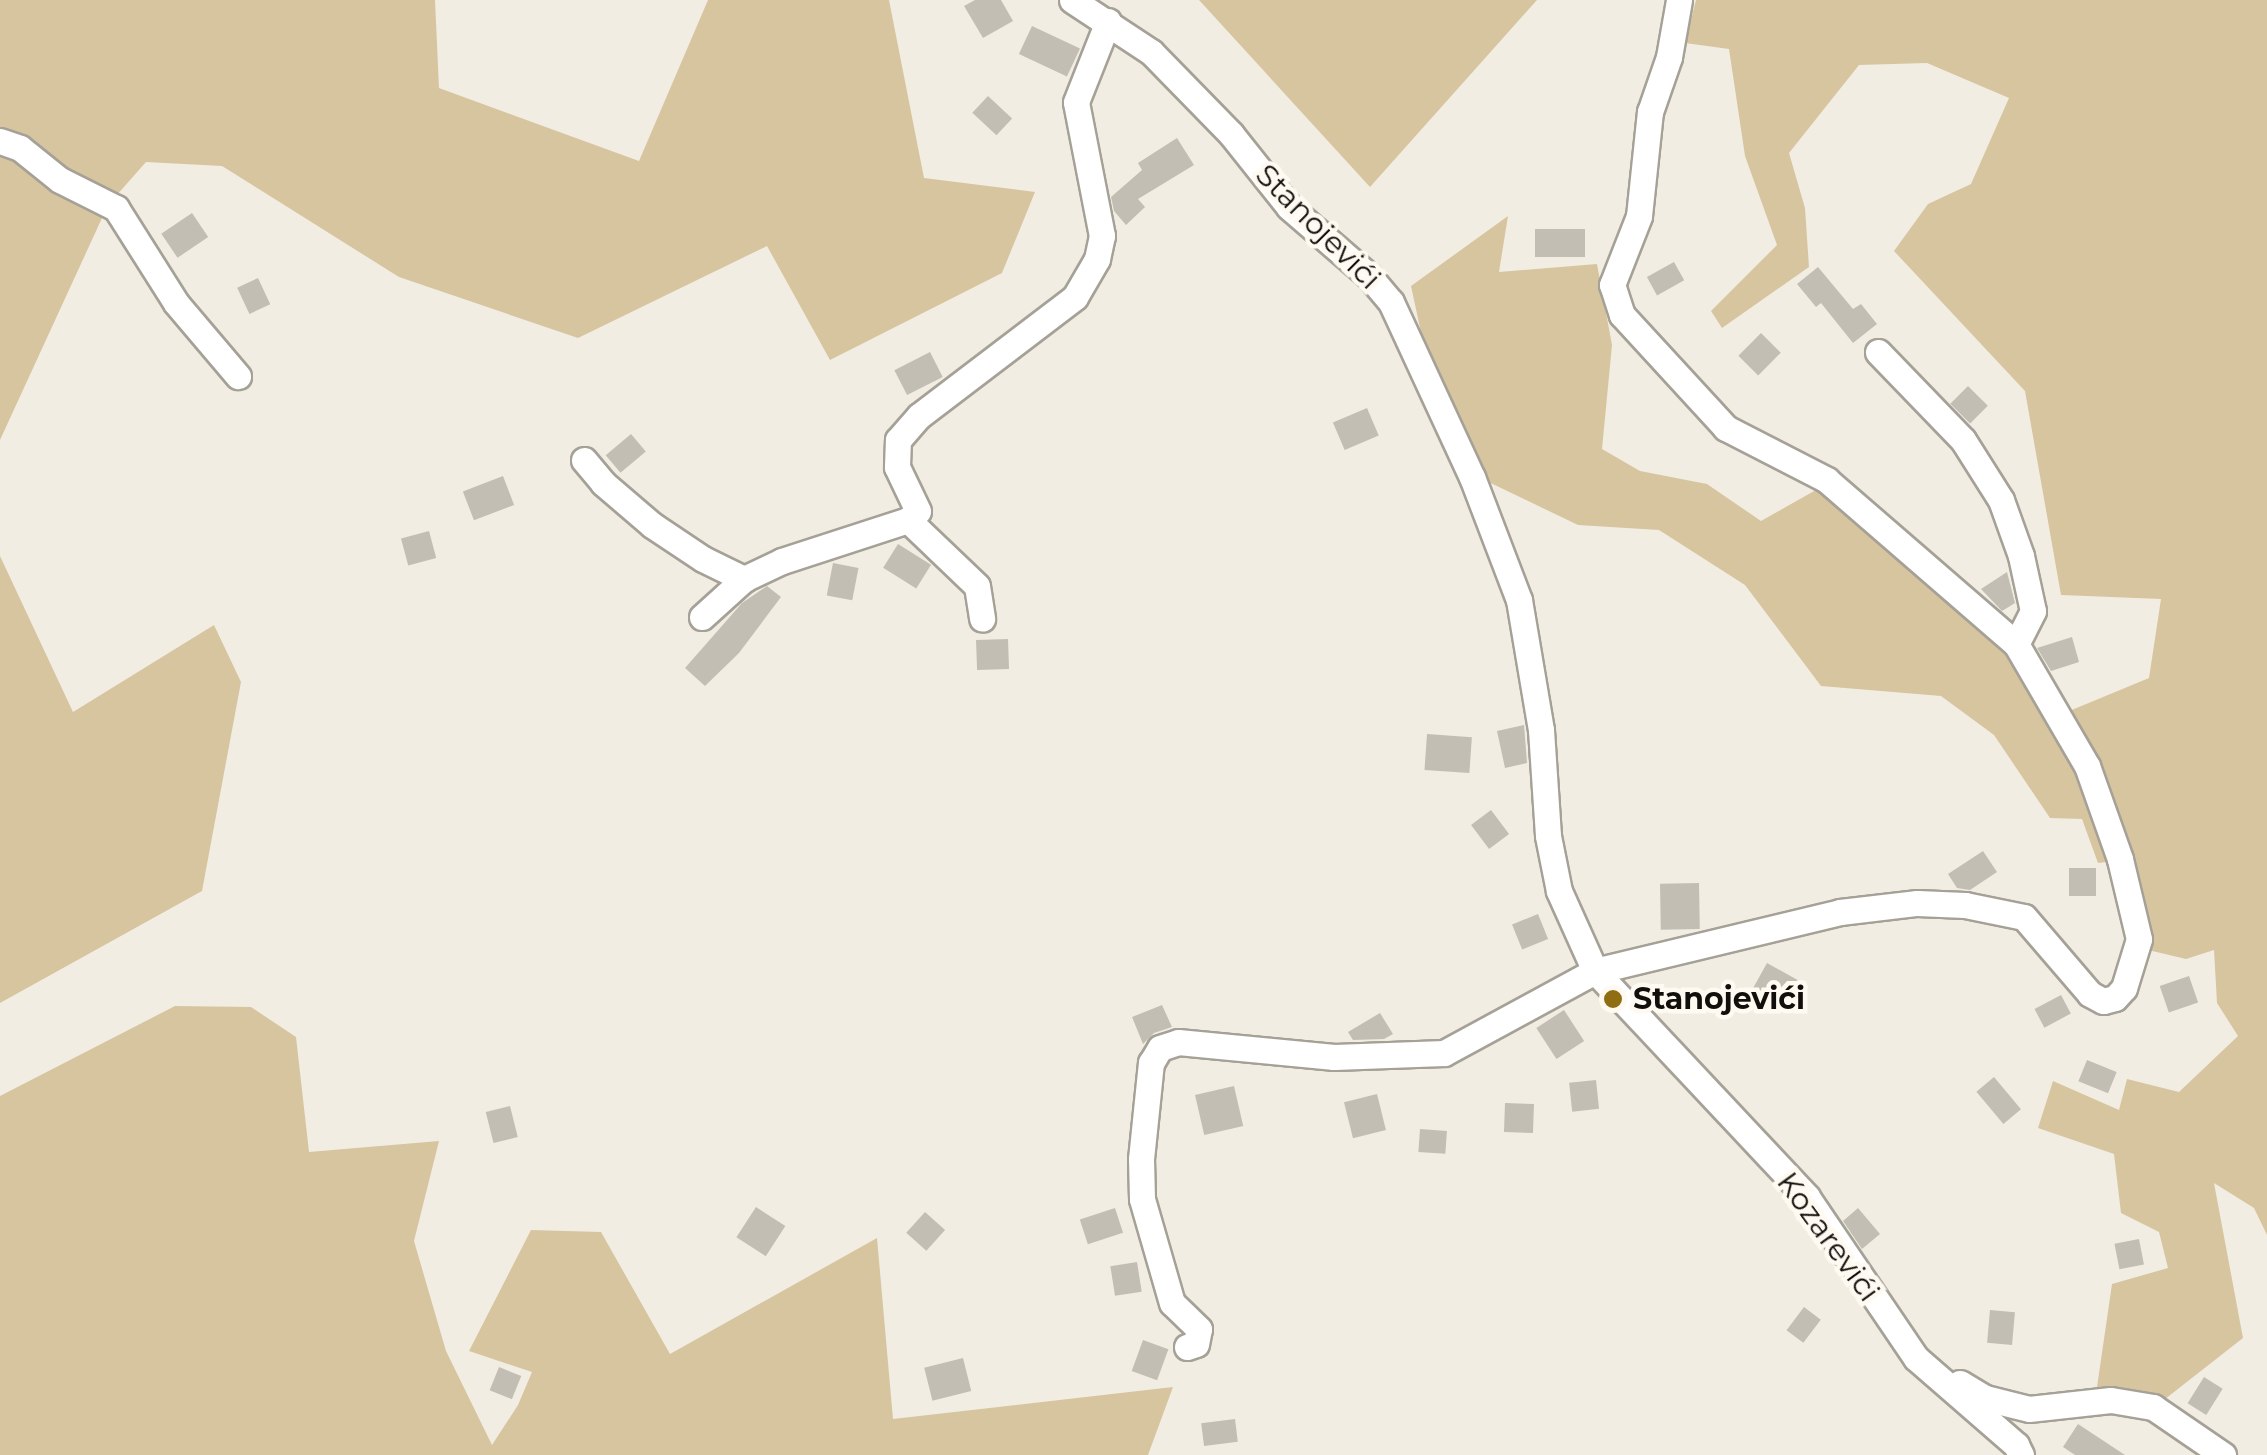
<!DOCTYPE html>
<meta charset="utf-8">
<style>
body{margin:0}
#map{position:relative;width:2267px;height:1455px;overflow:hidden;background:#f2ede2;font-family:Montserrat,sans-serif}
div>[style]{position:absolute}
.green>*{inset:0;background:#d7c5a0}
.building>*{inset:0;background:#c3beb3;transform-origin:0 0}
.roads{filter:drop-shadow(2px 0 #a6a197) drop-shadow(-2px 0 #a6a197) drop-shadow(0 2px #a6a197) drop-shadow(0 -2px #a6a197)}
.minor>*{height:25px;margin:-12.5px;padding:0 12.5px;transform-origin:12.5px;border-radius:12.5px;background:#fff}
.dots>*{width:28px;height:28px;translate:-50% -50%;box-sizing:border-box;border:5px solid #fffaf1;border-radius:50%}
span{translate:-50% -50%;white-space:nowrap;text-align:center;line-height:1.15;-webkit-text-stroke:9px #fffaf1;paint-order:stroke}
.street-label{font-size:30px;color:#110f0c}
.poi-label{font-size:30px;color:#110f0c;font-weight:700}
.left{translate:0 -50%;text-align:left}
</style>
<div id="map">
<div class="green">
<div style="clip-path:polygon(0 0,435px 0,439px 88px,639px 161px,708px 0,889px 0,924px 178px,1035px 192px,1002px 273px,830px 360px,767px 246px,578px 338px,399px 277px,222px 166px,146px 162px,108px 205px,0 440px)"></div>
<div style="clip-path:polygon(1199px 0,1537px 0,1370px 187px)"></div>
<div style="clip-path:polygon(1696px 0,2267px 0,2267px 1235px,2254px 1208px,2214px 1183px,2243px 1338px,2160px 1403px,2096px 1394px,2112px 1284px,2168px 1268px,2159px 1232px,2121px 1213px,2114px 1154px,2038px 1128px,2053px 1081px,2119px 1110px,2127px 1079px,2179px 1092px,2238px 1036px,2217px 1003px,2214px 950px,2186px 959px,2148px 950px,2124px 860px,2098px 863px,2082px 819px,2050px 818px,1994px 735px,1941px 696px,1821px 686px,1745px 585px,1659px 530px,1578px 525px,1476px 476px,1428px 365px,1411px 286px,1508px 216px,1499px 272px,1597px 264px,1612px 345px,1602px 449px,1640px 471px,1707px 484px,1761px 521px,1823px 486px,1998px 648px,2016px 644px,2050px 719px,2149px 678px,2161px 599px,2061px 595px,2025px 391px,1894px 251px,1928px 204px,1971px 184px,2009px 98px,1927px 63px,1859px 65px,1789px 153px,1805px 208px,1809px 267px,1722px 328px,1711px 311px,1777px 245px,1745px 156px,1729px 49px,1685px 43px)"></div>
<div style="clip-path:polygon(0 556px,73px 712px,214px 625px,241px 682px,202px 891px,0 1003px)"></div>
<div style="clip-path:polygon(175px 1006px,251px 1007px,296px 1037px,309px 1152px,439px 1141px,414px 1241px,446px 1351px,492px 1445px,518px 1405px,532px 1372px,469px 1351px,531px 1230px,601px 1232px,670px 1354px,877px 1238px,893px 1419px,1173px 1387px,1148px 1455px,0 1455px,0 1096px)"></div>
</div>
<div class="building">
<div style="clip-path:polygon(975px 0,1001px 0,1013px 21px,983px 38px,964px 6px)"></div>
<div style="left:1032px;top:26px;width:53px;height:31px;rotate:25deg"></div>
<div style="left:988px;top:96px;width:33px;height:23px;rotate:43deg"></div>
<div style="clip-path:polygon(1177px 138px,1194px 165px,1138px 199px,1145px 207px,1126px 225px,1114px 211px,1111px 197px,1142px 170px,1138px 163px)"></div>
<div style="left:192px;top:213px;width:29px;height:37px;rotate:56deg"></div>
<div style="left:1585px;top:229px;width:28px;height:50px;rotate:90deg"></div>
<div style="left:1674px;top:262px;width:21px;height:31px;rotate:61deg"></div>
<div style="clip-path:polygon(1818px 267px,1853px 309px,1861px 304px,1877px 324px,1853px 343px,1821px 303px,1816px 307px,1797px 284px)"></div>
<div style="left:258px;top:278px;width:29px;height:23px;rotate:65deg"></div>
<div style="left:1761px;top:333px;width:28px;height:32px;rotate:45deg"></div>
<div style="left:930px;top:352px;width:28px;height:40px;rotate:63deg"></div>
<div style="left:1968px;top:386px;width:28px;height:25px;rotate:45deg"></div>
<div style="left:1367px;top:408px;width:30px;height:37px;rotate:67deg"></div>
<div style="left:631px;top:434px;width:23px;height:33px;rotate:50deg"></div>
<div style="left:503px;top:476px;width:31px;height:43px;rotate:69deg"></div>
<div style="left:429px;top:531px;width:28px;height:29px;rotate:75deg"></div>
<div style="left:898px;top:544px;width:39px;height:28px;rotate:32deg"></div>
<div style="left:833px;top:563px;width:26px;height:33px;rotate:11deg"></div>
<div style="clip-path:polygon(2007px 572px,2015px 603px,2002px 611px,1981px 589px)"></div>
<div style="clip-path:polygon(767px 586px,781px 597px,739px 653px,705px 686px,685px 668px,742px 603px)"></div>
<div style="clip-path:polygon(2072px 637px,2079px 662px,2051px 671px,2037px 648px)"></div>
<div style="left:1008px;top:639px;width:30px;height:32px;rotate:88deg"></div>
<div style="clip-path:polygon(1524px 725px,1527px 763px,1505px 768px,1497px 731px)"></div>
<div style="left:1427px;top:734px;width:45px;height:36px;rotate:4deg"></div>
<div style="left:1491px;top:810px;width:30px;height:25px;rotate:53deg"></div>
<div style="clip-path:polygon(1983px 851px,1997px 872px,1970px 890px,1957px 888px,1948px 874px)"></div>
<div style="left:2069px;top:868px;width:27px;height:28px"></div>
<div style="left:1699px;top:883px;width:46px;height:39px;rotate:89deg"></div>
<div style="left:1538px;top:914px;width:27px;height:28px;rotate:68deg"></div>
<div style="left:1767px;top:963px;width:35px;height:30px;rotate:29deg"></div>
<div style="left:2189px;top:976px;width:28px;height:31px;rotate:71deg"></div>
<div style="left:2061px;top:995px;width:21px;height:30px;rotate:62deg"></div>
<div style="clip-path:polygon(1162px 1005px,1172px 1027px,1154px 1033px,1143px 1044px,1132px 1017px)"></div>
<div style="left:1564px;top:1010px;width:37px;height:33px;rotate:57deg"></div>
<div style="clip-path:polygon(1380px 1013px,1393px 1034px,1384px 1039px,1353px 1040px,1348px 1032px)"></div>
<div style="left:2087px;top:1060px;width:32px;height:23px;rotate:22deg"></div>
<div style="left:1994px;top:1077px;width:42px;height:23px;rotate:50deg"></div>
<div style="left:1596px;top:1080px;width:29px;height:27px;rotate:84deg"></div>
<div style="left:1234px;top:1086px;width:41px;height:40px;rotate:77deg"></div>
<div style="left:1377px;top:1094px;width:37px;height:34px;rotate:76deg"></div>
<div style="left:1505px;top:1103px;width:29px;height:29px;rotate:2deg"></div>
<div style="left:510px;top:1106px;width:32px;height:25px;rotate:76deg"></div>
<div style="left:1420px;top:1129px;width:27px;height:23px;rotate:4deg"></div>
<div style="left:756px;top:1207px;width:35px;height:36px;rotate:33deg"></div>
<div style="left:1115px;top:1208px;width:26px;height:37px;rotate:72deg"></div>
<div style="clip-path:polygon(1858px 1208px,1880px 1234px,1862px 1249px,1843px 1221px)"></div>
<div style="left:925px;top:1212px;width:27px;height:28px;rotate:42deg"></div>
<div style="left:2139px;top:1239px;width:26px;height:25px;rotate:79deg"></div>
<div style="left:1137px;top:1262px;width:30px;height:27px;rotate:81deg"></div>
<div style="left:1804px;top:1307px;width:21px;height:29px;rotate:37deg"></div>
<div style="left:1990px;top:1310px;width:25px;height:33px;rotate:5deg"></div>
<div style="left:1143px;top:1340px;width:27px;height:33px;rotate:20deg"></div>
<div style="left:963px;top:1358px;width:34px;height:40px;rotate:76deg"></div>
<div style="left:499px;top:1367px;width:24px;height:25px;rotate:22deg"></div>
<div style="left:2204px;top:1377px;width:22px;height:31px;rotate:32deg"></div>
<div style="left:1235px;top:1419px;width:23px;height:34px;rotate:83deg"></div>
<div style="clip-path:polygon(2078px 1424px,2125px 1455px,2075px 1455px,2063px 1447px)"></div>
</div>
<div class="roads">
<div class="minor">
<div style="left:1072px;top:0;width:95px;rotate:33.4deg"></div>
<div style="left:1151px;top:52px;width:115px;rotate:45.7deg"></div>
<div style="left:1231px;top:134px;width:93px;rotate:51.5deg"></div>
<div style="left:1289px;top:207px;width:106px;rotate:40.8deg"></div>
<div style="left:1369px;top:276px;width:34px;rotate:50deg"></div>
<div style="left:1391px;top:302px;width:193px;rotate:65.2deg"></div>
<div style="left:1472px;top:477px;width:132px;rotate:69.1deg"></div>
<div style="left:1519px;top:600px;width:132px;rotate:80.4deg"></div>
<div style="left:1541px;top:730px;width:106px;rotate:86.2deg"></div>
<div style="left:1548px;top:836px;width:56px;rotate:78.7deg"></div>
<div style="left:1559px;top:891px;width:88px;rotate:65.8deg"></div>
<div style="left:1595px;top:971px;width:310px;rotate:46.8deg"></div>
<div style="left:1807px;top:1197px;width:194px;rotate:55.9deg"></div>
<div style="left:1916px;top:1358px;width:133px;rotate:41deg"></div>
<div style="left:2016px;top:1445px;width:11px;rotate:63deg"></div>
<div style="left:0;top:141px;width:21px;rotate:19deg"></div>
<div style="left:20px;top:148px;width:51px;rotate:38.7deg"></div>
<div style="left:60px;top:180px;width:63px;rotate:26.6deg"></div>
<div style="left:116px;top:208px;width:112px;rotate:57.7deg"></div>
<div style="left:176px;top:303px;width:96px;rotate:49.7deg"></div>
<div style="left:1878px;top:352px;width:122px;rotate:46deg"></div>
<div style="left:1963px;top:440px;width:71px;rotate:57.7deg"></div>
<div style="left:2001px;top:500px;width:59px;rotate:70.3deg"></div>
<div style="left:2021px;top:556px;width:56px;rotate:77.7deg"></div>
<div style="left:2033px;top:611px;width:37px;rotate:117deg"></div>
<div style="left:584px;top:460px;width:30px;rotate:50deg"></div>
<div style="left:603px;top:483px;width:65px;rotate:40.6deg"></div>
<div style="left:652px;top:525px;width:61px;rotate:33.7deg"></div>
<div style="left:703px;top:559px;width:46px;rotate:26deg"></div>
<div style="left:908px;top:520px;width:95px;rotate:43.7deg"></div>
<div style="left:977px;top:586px;width:33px;rotate:81deg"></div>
<div style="left:702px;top:617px;width:57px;rotate:-42.1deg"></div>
<div style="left:744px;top:579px;width:42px;rotate:-25.3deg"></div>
<div style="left:782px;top:561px;width:133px;rotate:-18deg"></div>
<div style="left:908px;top:520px;width:13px;rotate:-42deg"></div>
<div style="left:918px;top:511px;width:49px;rotate:-115.5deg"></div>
<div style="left:897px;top:467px;width:27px;rotate:-88deg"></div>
<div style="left:898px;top:440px;width:32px;rotate:-49deg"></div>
<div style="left:919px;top:416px;width:196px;rotate:-37.3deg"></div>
<div style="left:1075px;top:297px;width:44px;rotate:-59.9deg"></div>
<div style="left:1097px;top:259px;width:24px;rotate:-78deg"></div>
<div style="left:1102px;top:236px;width:136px;rotate:-101deg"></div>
<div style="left:1076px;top:102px;width:87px;rotate:-68.4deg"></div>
<div style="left:1187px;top:1347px;width:9px;rotate:-18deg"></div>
<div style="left:1196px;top:1344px;width:15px;rotate:-79deg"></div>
<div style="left:1199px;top:1329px;width:37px;rotate:-136deg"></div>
<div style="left:1172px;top:1303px;width:108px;rotate:-106.1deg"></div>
<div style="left:1142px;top:1199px;width:40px;rotate:-91.4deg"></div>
<div style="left:1141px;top:1159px;width:97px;rotate:-84.1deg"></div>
<div style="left:1151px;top:1063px;width:17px;rotate:-59deg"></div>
<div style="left:1160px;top:1048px;width:19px;rotate:-18deg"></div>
<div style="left:1178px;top:1042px;width:157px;rotate:5.5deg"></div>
<div style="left:1334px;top:1057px;width:110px;rotate:-2.1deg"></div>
<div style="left:1444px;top:1053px;width:172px;rotate:-28.5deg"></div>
<div style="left:1595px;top:971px;width:252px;rotate:-13.5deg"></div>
<div style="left:1840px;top:912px;width:78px;rotate:-6.7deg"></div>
<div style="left:1917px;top:903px;width:48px;rotate:2.4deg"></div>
<div style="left:1965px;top:905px;width:60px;rotate:11.5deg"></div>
<div style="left:2024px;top:917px;width:101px;rotate:49.4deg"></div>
<div style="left:2090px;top:994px;width:15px;rotate:28deg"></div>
<div style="left:2103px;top:1001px;width:12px;rotate:-14deg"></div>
<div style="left:2115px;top:998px;width:13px;rotate:-48deg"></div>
<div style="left:2124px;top:988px;width:51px;rotate:-73deg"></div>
<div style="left:2139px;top:939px;width:82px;rotate:-103.4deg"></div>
<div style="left:2120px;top:859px;width:99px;rotate:-109.5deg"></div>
<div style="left:2087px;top:766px;width:141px;rotate:-120.2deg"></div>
<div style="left:2016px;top:644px;width:250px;rotate:-139.1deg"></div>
<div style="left:1827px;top:480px;width:114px;rotate:-152.8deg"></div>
<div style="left:1726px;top:428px;width:154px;rotate:-132.6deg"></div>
<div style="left:1622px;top:315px;width:32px;rotate:-108deg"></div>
<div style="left:1612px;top:285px;width:74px;rotate:-68.6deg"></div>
<div style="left:1639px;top:216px;width:105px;rotate:-84deg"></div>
<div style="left:1650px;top:112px;width:58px;rotate:-70.9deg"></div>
<div style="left:1669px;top:57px;width:58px;rotate:-80deg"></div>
<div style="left:1960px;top:1383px;width:29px;rotate:31deg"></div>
<div style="left:1985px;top:1398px;width:45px;rotate:14deg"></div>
<div style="left:2029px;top:1409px;width:82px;rotate:-6.3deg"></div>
<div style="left:2111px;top:1400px;width:43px;rotate:9.5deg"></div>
<div style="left:2153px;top:1407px;width:85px;rotate:34.4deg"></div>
</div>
</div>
<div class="dots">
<div style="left:1613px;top:999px;background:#8f6d12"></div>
</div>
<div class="street-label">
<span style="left:1318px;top:227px;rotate:45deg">Stanojevići</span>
<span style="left:1828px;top:1237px;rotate:54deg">Kozarevići</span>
</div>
<div class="poi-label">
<span class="left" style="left:1633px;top:999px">Stanojevići</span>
</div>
</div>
